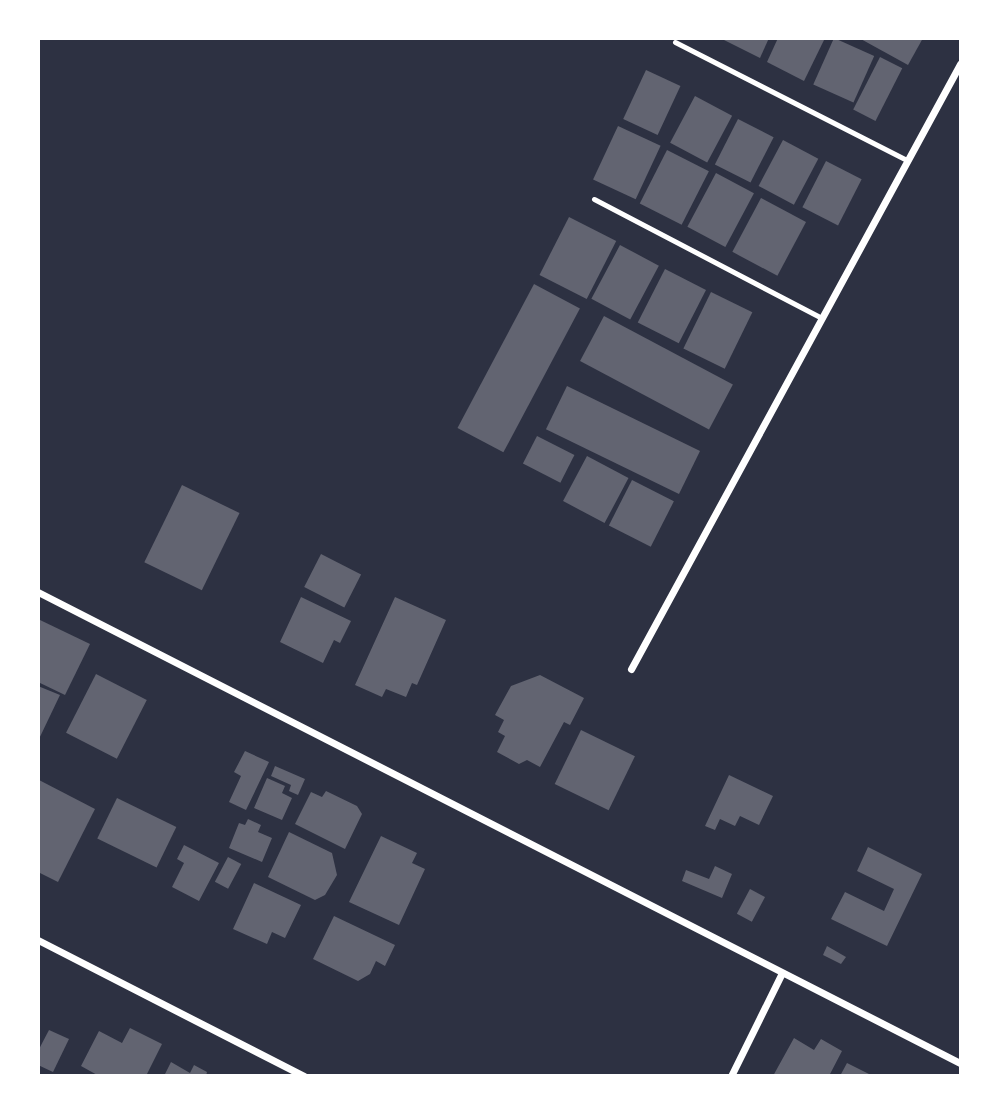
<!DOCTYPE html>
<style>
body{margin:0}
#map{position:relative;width:999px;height:1114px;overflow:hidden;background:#2d3142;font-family:Barlow,sans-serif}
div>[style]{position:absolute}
.building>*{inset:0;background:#626471;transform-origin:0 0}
.service>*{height:5px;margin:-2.5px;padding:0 2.5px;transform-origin:2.5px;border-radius:2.5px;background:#fff}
.minor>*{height:7px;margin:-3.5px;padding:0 3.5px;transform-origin:3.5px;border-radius:3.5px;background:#fff}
span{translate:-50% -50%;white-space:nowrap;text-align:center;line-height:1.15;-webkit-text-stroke:7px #fff;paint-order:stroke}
.frame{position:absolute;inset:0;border:40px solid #fff;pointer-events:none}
</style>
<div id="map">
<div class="building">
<div style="clip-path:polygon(720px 38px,769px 38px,760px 58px)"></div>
<div style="clip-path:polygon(778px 38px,825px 38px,804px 81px,767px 62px)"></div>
<div style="left:834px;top:38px;width:44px;height:51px;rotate:24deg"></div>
<div style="clip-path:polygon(859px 38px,923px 38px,908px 65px)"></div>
<div style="left:880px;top:57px;width:25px;height:59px;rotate:27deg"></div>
<div style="left:646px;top:70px;width:38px;height:54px;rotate:25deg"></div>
<div style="left:695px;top:96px;width:42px;height:53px;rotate:28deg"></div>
<div style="left:738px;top:119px;width:40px;height:51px;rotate:27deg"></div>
<div style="left:618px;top:126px;width:47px;height:59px;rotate:25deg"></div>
<div style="left:783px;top:140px;width:40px;height:52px;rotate:28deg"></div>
<div style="left:667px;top:150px;width:47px;height:60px;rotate:27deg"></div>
<div style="left:826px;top:161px;width:40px;height:52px;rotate:27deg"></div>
<div style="left:716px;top:173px;width:43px;height:61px;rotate:28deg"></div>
<div style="left:761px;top:198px;width:51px;height:61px;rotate:28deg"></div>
<div style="left:569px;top:217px;width:53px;height:65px;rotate:27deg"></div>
<div style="left:620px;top:245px;width:44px;height:61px;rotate:28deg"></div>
<div style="left:665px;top:269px;width:46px;height:60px;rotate:27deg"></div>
<div style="left:534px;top:284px;width:52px;height:163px;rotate:28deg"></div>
<div style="left:711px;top:292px;width:46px;height:63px;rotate:26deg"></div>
<div style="left:604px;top:316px;width:146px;height:51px;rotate:28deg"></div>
<div style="left:567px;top:386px;width:148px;height:48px;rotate:26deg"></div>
<div style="left:537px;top:436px;width:42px;height:31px;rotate:27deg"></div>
<div style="left:587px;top:456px;width:47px;height:51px;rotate:28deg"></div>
<div style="left:632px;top:480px;width:47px;height:51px;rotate:27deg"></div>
<div style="left:182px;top:485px;width:64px;height:86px;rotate:26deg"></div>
<div style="left:321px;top:554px;width:45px;height:37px;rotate:27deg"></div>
<div style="clip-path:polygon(301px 597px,351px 621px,340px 643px,334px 640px,323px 663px,280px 642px)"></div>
<div style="clip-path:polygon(395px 597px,446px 620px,417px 685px,412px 683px,406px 697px,386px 689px,382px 697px,355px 685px)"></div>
<div style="clip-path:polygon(40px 620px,90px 644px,65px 695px,38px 682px)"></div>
<div style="left:96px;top:674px;width:57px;height:66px;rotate:27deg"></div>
<div style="clip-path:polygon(540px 675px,584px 698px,570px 725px,564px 722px,540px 767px,527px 760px,519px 764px,497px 752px,505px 736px,498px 732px,504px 720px,495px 715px,511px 686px)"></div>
<div style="clip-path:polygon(38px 686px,60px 695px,38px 741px)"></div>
<div style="left:581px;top:730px;width:60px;height:60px;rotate:26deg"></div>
<div style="clip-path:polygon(245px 751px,269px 762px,246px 810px,229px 802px,241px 776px,234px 772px)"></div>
<div style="clip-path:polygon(275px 766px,305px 779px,298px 795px,289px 791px,291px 785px,271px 776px)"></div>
<div style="clip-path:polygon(729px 775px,773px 796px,759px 825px,740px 816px,735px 826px,720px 819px,715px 830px,705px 826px)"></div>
<div style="clip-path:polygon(267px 778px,285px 786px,282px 793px,292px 798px,282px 820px,254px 808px)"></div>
<div style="clip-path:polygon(39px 780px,95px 809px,58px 882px,38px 872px)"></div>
<div style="clip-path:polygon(326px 791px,357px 806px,362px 814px,345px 849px,295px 824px,311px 792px,322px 797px)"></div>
<div style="left:117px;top:798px;width:66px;height:45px;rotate:26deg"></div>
<div style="clip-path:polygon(248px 819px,261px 825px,258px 832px,272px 838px,262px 862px,229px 848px,239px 823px,245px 825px)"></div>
<div style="clip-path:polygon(289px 832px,332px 853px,337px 875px,325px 895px,315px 900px,268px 877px)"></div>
<div style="clip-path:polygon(381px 836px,417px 853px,412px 863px,425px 869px,399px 925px,349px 902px)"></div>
<div style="clip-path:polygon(184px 845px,219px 863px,199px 901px,172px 887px,184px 863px,177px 859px)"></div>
<div style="clip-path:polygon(868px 847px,922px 874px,887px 946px,831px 919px,845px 892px,884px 911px,894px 889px,857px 871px)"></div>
<div style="left:228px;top:857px;width:15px;height:28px;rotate:28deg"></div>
<div style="clip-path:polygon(715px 866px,732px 874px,722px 898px,682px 881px,686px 870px,709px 879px)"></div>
<div style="clip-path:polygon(254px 883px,301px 905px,285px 938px,272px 932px,267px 944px,233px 929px)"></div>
<div style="left:750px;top:889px;width:17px;height:28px;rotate:28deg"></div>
<div style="clip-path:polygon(334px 916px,395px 945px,385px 966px,376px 961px,370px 974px,358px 981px,313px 959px)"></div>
<div style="clip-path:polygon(827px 946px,846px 957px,841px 964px,823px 955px)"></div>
<div style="clip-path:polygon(130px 1028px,162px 1044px,146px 1076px,99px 1076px,81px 1066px,99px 1031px,122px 1043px)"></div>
<div style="clip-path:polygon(49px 1030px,69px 1039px,53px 1072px,38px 1065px,38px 1051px)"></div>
<div style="clip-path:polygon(794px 1038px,814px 1050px,821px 1039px,842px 1051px,829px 1076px,773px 1076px)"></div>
<div style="clip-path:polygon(171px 1062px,190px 1073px,194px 1065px,207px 1072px,206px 1076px,164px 1076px)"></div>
<div style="clip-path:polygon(847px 1063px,873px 1076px,840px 1076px)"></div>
</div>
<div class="service">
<div style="left:675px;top:42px;width:260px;rotate:27deg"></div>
<div style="left:594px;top:199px;width:257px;rotate:27.6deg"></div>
</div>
<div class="minor">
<div style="left:38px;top:592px;width:1035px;rotate:27.06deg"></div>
<div style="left:631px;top:669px;width:689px;rotate:-61.46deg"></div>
<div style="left:38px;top:940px;width:299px;rotate:27.1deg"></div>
<div style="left:731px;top:1076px;width:115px;rotate:-63.7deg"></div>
</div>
<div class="frame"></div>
</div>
